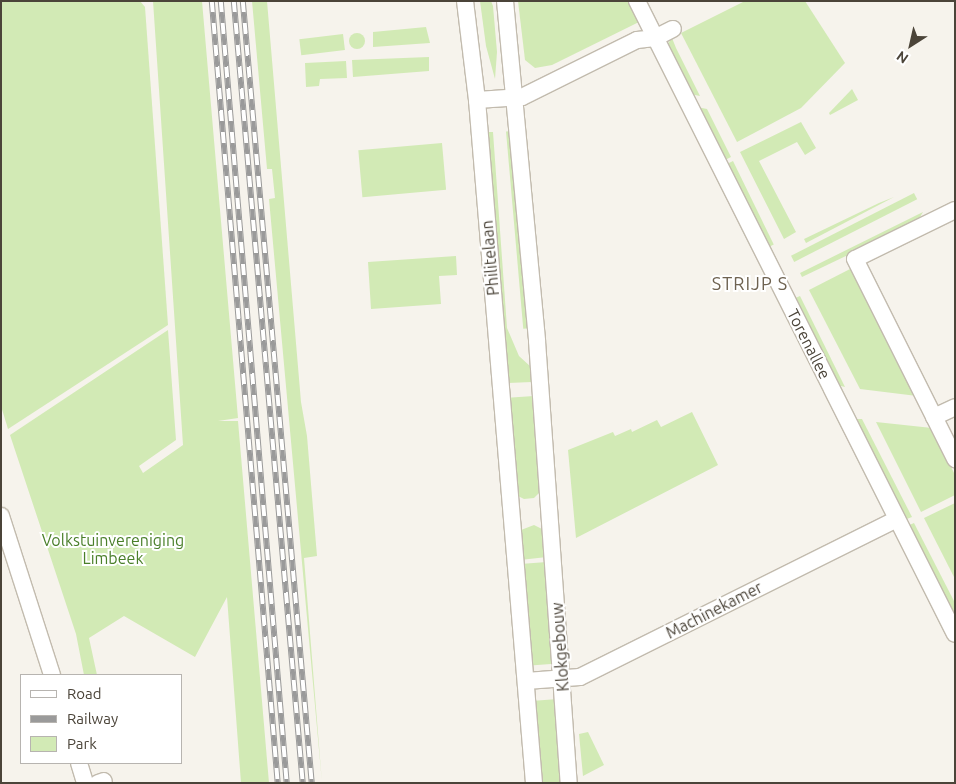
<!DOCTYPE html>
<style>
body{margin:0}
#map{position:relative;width:956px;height:784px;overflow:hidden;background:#f6f3ec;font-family:Ubuntu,sans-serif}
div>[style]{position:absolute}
.green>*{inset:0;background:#d2eab5;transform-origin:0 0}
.round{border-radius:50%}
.roads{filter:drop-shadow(1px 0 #c2bbae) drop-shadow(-1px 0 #c2bbae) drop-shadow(0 1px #c2bbae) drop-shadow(0 -1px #c2bbae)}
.minor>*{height:16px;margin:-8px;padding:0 8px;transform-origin:8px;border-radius:8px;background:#fff}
.rail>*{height:5.5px;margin-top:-2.75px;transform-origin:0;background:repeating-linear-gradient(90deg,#fff 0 11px,#9a9a9a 0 22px);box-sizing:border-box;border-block:1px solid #9a9a9a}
span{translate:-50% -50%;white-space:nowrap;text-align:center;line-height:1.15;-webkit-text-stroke:4px #fff;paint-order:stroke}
.street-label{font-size:16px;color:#4b4439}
.park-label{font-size:16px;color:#4a7f2a}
.neighbourhood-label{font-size:18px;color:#6e6250;letter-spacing:1px}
.frame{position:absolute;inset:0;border:2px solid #4b4439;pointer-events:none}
.legend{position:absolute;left:20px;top:674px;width:162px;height:90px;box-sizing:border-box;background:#fff;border:1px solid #b7b4b0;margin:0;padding:6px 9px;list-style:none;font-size:15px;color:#4b4439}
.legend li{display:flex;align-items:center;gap:10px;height:25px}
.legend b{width:25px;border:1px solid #b7b4b0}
.north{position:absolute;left:886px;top:20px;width:50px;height:50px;-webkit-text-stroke:4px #fff;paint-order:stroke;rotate:215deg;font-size:14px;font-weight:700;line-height:20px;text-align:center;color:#4b4439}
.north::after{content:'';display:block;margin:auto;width:18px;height:22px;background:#4b4439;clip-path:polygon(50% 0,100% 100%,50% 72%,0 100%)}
</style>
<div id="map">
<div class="green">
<div style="clip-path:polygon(1px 1px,140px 1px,145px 7px,168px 325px,8px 429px,1px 406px)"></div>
<div style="clip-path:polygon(153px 1px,202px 1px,238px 418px,218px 421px,238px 421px,269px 783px,241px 783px,227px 597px,195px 657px,124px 616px,89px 638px,97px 675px,84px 675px,76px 634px,10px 435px,168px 330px,176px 440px,139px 466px,143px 473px,183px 445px)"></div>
<div style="clip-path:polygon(252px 1px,267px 1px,301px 402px,307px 436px,317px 556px,304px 558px,322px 783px,269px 199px,275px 198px,272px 169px,267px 169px)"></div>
<div style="clip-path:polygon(480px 1px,491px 1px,493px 6px,497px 52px,495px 79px,486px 46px)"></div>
<div style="clip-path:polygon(518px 1px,628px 1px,639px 22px,552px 65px,535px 68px,525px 60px)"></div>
<div style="clip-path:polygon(745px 1px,805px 1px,845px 63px,801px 108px,737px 142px,681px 33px)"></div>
<div style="clip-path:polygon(426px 27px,430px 43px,373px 47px,373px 32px)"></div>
<div class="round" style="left:349px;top:33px;width:16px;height:16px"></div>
<div style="left:343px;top:34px;width:16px;height:44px;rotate:83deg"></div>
<div style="clip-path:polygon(672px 38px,676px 48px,700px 96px,690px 94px,666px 46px)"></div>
<div style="clip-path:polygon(429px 57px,429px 71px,353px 77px,352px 60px)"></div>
<div style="clip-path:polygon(346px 61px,347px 78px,320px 79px,319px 86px,306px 87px,305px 63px)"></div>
<div style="clip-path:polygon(852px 89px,858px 100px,830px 115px,829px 113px)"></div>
<div style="clip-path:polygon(697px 107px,707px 109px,731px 157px,723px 161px)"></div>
<div style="clip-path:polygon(801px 122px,816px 148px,805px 155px,797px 142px,759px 161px,796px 232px,784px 239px,740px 152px)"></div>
<div style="left:512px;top:131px;width:198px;height:6px;rotate:85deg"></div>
<div style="clip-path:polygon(487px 132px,493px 132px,507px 328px,519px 356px,531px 367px,532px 382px,505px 383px)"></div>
<div style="left:442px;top:143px;width:47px;height:84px;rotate:85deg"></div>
<div style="left:733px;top:161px;width:93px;height:9px;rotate:64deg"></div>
<div style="left:914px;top:193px;width:7px;height:138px;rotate:63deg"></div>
<div style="clip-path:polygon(894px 197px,806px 243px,804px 239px,879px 203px)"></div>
<div style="clip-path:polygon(923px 212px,917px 222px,802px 277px,800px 273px)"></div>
<div style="clip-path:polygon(456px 256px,457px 275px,439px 276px,441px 304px,371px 309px,368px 262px)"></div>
<div style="clip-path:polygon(852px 268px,917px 396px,860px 389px,809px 290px)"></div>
<div style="clip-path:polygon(800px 296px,845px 387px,837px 385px,793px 299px)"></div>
<div style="clip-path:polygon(534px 396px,540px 492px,534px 498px,524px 499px,516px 495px,506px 398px)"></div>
<div style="clip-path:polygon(692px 412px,718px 465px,576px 538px,568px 450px,613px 432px,615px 436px,631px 429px,632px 432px,657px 420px,661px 427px)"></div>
<div style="clip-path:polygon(854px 419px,862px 419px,912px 517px,904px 520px)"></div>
<div style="clip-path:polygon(876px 422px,932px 428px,955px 475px,955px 495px,921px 512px)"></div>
<div style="clip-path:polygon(955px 503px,955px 579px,924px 518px)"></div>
<div style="clip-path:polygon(914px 523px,955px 603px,955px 620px,907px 526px)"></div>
<div style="clip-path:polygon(534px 525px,542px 529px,545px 534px,547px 557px,520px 560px,521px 530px)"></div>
<div style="left:547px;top:562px;width:102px;height:27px;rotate:86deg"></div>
<div style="left:558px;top:699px;width:84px;height:27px;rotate:86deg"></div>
<div style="clip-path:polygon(588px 732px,604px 765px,583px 776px,579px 734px)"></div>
</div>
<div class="roads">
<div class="minor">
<div style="left:465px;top:1px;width:100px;rotate:83.1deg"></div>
<div style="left:477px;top:100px;width:685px;rotate:85.23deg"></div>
<div style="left:505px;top:1px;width:342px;rotate:84.6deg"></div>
<div style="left:537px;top:341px;width:443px;rotate:85.9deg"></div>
<div style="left:637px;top:1px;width:708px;rotate:63.33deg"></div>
<div style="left:477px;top:100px;width:45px;rotate:-3.8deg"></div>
<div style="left:522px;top:97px;width:128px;rotate:-26.4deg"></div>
<div style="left:637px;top:40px;width:18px;rotate:-6deg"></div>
<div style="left:655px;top:38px;width:20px;rotate:-27deg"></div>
<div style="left:955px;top:210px;width:111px;rotate:153.9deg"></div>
<div style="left:855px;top:259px;width:224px;rotate:63.4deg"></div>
<div style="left:934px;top:417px;width:23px;rotate:-25deg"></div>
<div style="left:1px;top:516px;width:167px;rotate:72.2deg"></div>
<div style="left:526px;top:681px;width:54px;rotate:-4.2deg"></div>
<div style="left:580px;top:677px;width:354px;rotate:-26.5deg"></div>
<div style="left:79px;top:763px;width:21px;rotate:73deg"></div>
<div style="left:98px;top:783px;width:6px;rotate:-18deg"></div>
</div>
</div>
<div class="rail">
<div style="left:212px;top:1px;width:785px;rotate:85.18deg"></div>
<div style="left:221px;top:1px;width:785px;rotate:85.18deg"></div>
<div style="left:234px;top:1px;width:785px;rotate:84.96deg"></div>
<div style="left:243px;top:1px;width:785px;rotate:84.96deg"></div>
</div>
<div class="street-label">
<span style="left:490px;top:258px;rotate:-95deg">Philitelaan</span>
<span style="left:809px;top:344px;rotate:63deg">Torenallee</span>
<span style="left:714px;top:610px;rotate:-27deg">Machinekamer</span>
<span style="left:560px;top:647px;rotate:-94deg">Klokgebouw</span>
</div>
<div class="park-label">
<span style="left:113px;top:549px">Volkstuinvereniging<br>Limbeek</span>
</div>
<div class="neighbourhood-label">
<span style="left:750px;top:283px">STRIJP S</span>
</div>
<div class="frame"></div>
<ul class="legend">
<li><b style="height:6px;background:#fff"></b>Road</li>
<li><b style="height:6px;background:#9a9a9a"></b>Railway</li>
<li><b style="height:14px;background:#d2eab5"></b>Park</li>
</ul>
<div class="north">N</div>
</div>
